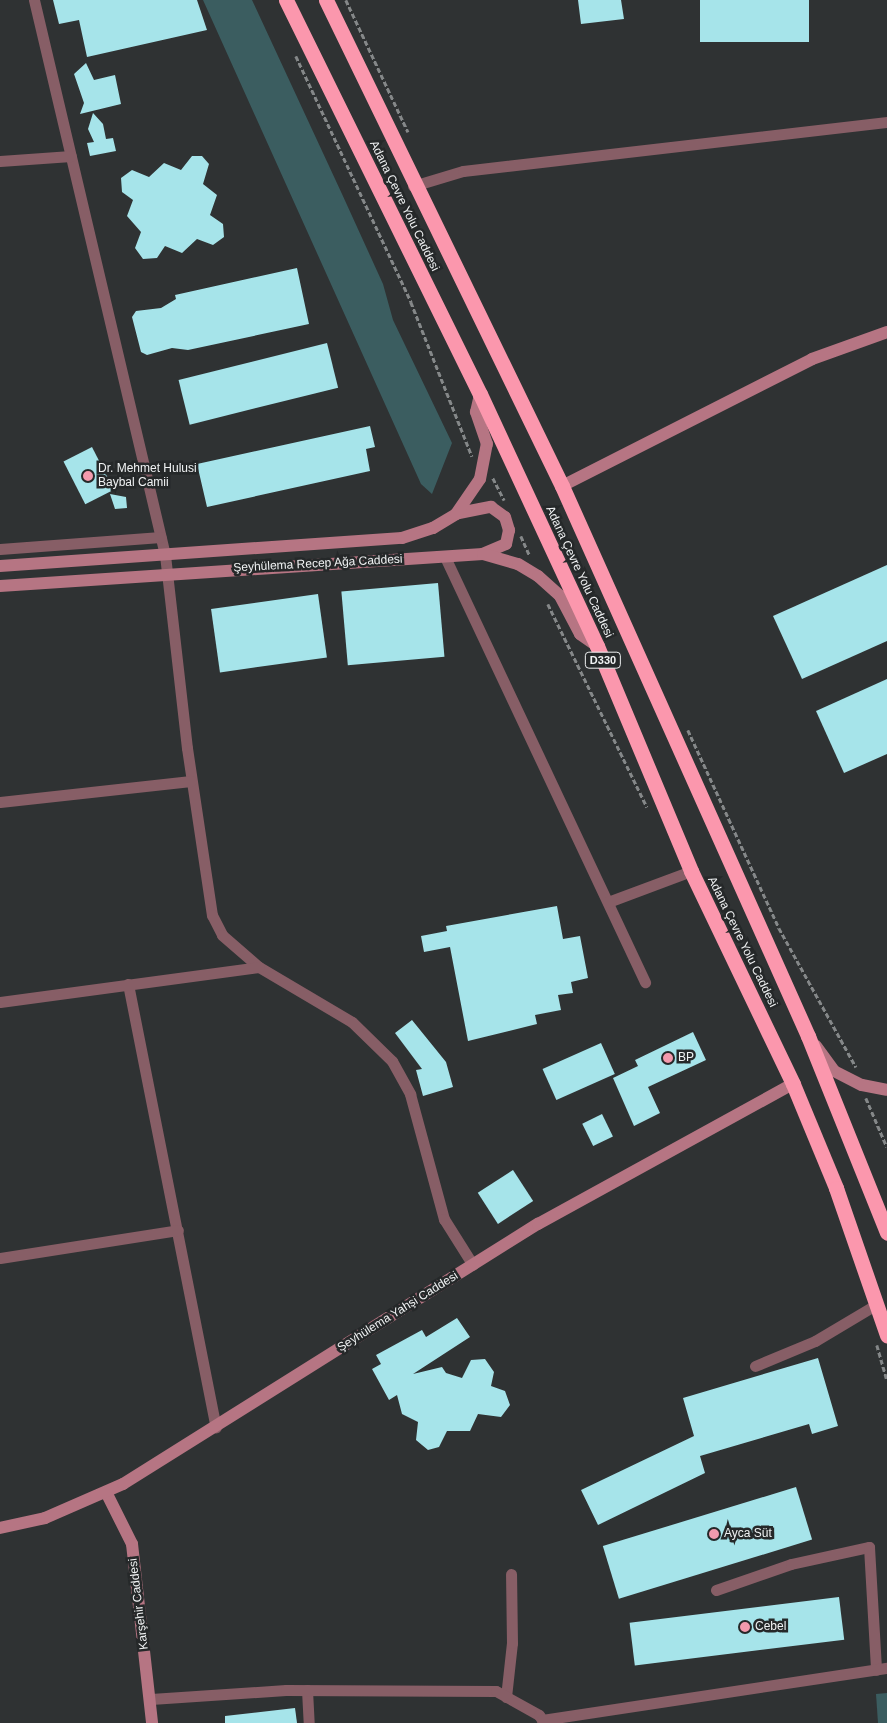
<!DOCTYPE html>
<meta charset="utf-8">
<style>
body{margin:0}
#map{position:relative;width:887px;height:1723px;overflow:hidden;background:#2f3233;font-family:Arial,sans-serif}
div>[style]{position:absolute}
.green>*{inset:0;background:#3b5d60}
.building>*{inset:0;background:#a6e4ea;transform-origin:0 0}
.path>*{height:2.5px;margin-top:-1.25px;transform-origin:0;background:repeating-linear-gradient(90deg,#858889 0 5px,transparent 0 7.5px)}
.street>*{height:11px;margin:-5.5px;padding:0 5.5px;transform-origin:5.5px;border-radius:5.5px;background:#875e66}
.secondary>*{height:12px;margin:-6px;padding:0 6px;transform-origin:6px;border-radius:6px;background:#b67583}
.highway>*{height:15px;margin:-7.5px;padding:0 7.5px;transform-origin:7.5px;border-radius:7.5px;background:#fb97ad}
.dots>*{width:14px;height:14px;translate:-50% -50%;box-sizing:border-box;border:2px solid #252829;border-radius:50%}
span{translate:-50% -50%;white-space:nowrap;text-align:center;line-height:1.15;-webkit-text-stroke:5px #252829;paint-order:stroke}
.shield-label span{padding:1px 4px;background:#252829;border:1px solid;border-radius:4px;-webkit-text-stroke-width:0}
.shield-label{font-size:11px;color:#f0f2f3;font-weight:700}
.street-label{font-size:12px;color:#f0f2f3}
.poi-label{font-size:12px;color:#f0f2f3}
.left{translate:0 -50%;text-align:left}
</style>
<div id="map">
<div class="green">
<div style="clip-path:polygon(203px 0,252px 0,342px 194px,383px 284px,393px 320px,452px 443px,432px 494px,421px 484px)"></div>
<div style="clip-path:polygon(887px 1693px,887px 1723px,878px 1723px,876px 1694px)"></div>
</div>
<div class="building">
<div style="clip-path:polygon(53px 0,197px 0,207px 30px,87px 57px,79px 20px,59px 24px)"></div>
<div style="clip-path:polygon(578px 0,621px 0,624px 19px,581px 24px)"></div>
<div style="left:700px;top:0;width:109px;height:42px"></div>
<div style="clip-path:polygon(86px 63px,94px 80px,115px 75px,121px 104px,80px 114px,84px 103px,74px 74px)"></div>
<div style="clip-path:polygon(93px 113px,103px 124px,106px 139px,113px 138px,116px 151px,90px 156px,87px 143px,94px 142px,88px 129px)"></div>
<div style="clip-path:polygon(192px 156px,202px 156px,209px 164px,203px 184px,217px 195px,210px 215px,223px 224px,224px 237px,213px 245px,197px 239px,182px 253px,165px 246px,157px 258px,143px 259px,135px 248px,141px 232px,127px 216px,133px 200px,122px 192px,121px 178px,132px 170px,149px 177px,164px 163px,181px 170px)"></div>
<div style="clip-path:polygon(297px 268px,309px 324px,188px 350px,172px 348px,147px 355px,141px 352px,132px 317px,136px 311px,161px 308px,176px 299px,175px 295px)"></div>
<div style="left:327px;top:343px;width:46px;height:153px;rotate:76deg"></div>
<div style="clip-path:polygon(370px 426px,375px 447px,366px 449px,370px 471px,207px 507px,197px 464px)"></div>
<div style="left:92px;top:447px;width:48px;height:32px;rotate:63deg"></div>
<div style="clip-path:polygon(110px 494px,126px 497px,127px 508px,115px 509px)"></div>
<div style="clip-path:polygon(887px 565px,887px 641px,802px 679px,773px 616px)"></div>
<div style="left:438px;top:583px;width:74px;height:97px;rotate:85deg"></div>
<div style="left:318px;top:594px;width:64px;height:108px;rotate:82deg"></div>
<div style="clip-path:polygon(887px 679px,887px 754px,844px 773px,816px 711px)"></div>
<div style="clip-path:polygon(557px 906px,563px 939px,580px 936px,588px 978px,571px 982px,573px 993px,558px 995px,561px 1010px,535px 1015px,537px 1024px,468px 1041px,450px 947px,424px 952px,421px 936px,447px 931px,446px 926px)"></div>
<div style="clip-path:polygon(412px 1020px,446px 1062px,453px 1087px,423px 1096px,416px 1070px,422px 1069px,395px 1033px)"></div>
<div style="clip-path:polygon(693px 1032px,706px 1060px,648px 1087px,660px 1113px,634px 1126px,613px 1078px,638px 1066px,635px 1060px)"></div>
<div style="left:601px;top:1043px;width:34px;height:64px;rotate:66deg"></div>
<div style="left:602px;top:1114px;width:25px;height:22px;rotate:64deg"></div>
<div style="left:513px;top:1170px;width:37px;height:42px;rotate:57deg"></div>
<div style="clip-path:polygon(457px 1318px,470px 1337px,413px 1374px,442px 1367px,446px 1373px,462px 1378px,471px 1360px,485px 1359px,494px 1372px,491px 1386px,505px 1391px,510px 1405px,501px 1417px,478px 1414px,470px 1431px,447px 1431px,439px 1447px,428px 1450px,416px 1440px,418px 1422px,402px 1414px,397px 1395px,389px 1400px,372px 1369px,381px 1364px,376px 1355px,422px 1330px,426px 1337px)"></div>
<div style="clip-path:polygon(818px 1358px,838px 1426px,812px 1434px,809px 1424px,700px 1456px,705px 1473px,598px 1525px,581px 1490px,694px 1436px,683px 1398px)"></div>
<div style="left:796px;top:1487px;width:55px;height:202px;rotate:73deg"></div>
<div style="left:839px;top:1597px;width:43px;height:211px;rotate:83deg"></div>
<div style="clip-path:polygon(295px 1708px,297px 1723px,225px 1723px,225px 1716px)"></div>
</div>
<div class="path">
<div style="left:346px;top:0;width:146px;rotate:64.8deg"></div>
<div style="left:296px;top:56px;width:272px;rotate:64.9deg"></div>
<div style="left:411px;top:302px;width:166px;rotate:68.4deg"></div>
<div style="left:493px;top:478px;width:25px;rotate:63deg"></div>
<div style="left:521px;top:536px;width:22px;rotate:66deg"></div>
<div style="left:548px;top:604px;width:226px;rotate:64deg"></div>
<div style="left:688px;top:730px;width:218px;rotate:65.3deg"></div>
<div style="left:779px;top:928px;width:159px;rotate:61deg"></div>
<div style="left:866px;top:1098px;width:53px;rotate:66.8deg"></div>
<div style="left:877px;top:1345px;width:35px;rotate:74deg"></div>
</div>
<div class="street">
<div style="left:34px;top:0;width:570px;rotate:76.72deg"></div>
<div style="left:165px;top:555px;width:194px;rotate:83.5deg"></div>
<div style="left:187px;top:748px;width:169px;rotate:81.5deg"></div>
<div style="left:212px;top:915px;width:22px;rotate:63deg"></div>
<div style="left:222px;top:935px;width:49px;rotate:40.9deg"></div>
<div style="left:259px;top:967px;width:108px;rotate:30.6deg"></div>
<div style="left:352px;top:1022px;width:56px;rotate:44.3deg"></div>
<div style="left:392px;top:1061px;width:38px;rotate:61deg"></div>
<div style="left:410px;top:1094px;width:130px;rotate:74.8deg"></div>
<div style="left:444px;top:1219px;width:54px;rotate:57.8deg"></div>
<div style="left:0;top:161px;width:71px;rotate:-4deg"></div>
<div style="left:413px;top:186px;width:52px;rotate:-16.7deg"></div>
<div style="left:463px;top:171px;width:427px;rotate:-6.6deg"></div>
<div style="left:0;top:549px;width:161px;rotate:-4.3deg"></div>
<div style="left:445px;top:557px;width:470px;rotate:64.8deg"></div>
<div style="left:0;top:802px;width:192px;rotate:-6.3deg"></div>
<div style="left:608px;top:902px;width:89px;rotate:-20.5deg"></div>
<div style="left:128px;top:984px;width:452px;rotate:78.8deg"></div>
<div style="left:0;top:1002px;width:261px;rotate:-7.7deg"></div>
<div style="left:0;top:1258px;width:180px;rotate:-8.9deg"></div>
<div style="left:755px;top:1366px;width:65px;rotate:-22.6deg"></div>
<div style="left:815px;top:1341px;width:72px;rotate:-30.8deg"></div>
<div style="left:716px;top:1590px;width:79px;rotate:-19.1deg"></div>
<div style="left:791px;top:1564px;width:80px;rotate:-12.3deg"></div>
<div style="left:869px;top:1547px;width:123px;rotate:86.7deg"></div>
<div style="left:307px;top:1690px;width:33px;rotate:87deg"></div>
<div style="left:506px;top:1697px;width:54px;rotate:-83.7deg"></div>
<div style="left:512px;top:1643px;width:69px;rotate:-90.8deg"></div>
<div style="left:151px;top:1699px;width:135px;rotate:-3.8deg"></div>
<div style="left:286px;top:1690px;width:210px;rotate:0.3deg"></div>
<div style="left:496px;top:1691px;width:49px;rotate:29.2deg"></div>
<div style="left:539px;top:1715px;width:9px;rotate:58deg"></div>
<div style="left:542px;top:1720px;width:349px;rotate:-8.6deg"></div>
</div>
<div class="secondary">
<div style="left:562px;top:486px;width:280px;rotate:-26.9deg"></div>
<div style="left:812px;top:359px;width:80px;rotate:-19.8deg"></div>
<div style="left:459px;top:513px;width:33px;rotate:-11deg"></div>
<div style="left:491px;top:507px;width:17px;rotate:36deg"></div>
<div style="left:505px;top:517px;width:14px;rotate:73deg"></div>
<div style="left:509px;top:530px;width:14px;rotate:102deg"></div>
<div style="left:506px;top:544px;width:25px;rotate:157deg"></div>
<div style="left:0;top:566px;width:403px;rotate:-4deg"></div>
<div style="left:402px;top:538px;width:33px;rotate:-18deg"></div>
<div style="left:433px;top:528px;width:27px;rotate:-31deg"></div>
<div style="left:456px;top:514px;width:42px;rotate:-55.6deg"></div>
<div style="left:480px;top:479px;width:36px;rotate:-79deg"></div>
<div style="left:487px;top:444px;width:34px;rotate:-109deg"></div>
<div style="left:476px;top:412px;width:18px;rotate:-77deg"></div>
<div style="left:0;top:586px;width:484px;rotate:-3.8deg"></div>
<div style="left:483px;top:554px;width:36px;rotate:16deg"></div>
<div style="left:518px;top:564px;width:23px;rotate:31deg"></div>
<div style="left:538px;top:576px;width:30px;rotate:42deg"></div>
<div style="left:560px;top:596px;width:43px;rotate:62.2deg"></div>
<div style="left:580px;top:634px;width:21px;rotate:35deg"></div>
<div style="left:816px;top:1046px;width:31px;rotate:54deg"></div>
<div style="left:834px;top:1071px;width:31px;rotate:27deg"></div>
<div style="left:862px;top:1085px;width:25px;rotate:11deg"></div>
<div style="left:106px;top:1492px;width:58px;rotate:63.4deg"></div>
<div style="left:132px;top:1544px;width:180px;rotate:83.6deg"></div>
<div style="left:0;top:1528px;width:46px;rotate:-12.5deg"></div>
<div style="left:45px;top:1518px;width:85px;rotate:-23.6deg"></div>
<div style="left:123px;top:1484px;width:490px;rotate:-32.1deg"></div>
<div style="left:538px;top:1224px;width:291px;rotate:-28.8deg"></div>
</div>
<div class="highway">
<div style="left:286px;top:0;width:439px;rotate:63.8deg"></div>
<div style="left:480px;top:394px;width:278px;rotate:65.1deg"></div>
<div style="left:597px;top:646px;width:244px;rotate:67.3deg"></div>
<div style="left:691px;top:871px;width:236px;rotate:64.4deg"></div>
<div style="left:793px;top:1084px;width:113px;rotate:67.5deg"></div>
<div style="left:836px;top:1188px;width:156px;rotate:70.9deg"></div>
<div style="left:326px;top:0;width:540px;rotate:64.1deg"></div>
<div style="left:562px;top:486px;width:603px;rotate:65.9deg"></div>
<div style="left:808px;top:1036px;width:212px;rotate:68.1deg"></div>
</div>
<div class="dots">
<div style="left:88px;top:476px;background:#f29aad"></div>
<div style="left:668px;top:1058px;background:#f29aad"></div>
<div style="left:714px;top:1534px;background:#f29aad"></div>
<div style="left:745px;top:1627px;background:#f29aad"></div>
</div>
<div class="shield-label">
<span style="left:603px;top:660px">D330</span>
</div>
<div class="street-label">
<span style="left:404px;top:206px;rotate:64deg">Adana Çevre Yolu Caddesi</span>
<span style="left:318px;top:564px;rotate:-3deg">Şeyhülema Recep Ağa Caddesi</span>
<span style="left:579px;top:572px;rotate:65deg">Adana Çevre Yolu Caddesi</span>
<span style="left:742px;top:942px;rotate:64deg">Adana Çevre Yolu Caddesi</span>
<span style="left:398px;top:1312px;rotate:-32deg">Şeyhülema Yahşi Caddesi</span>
<span style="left:139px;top:1604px;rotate:-97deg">Karşehir Caddesi</span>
</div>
<div class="poi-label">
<span class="left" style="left:98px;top:476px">Dr. Mehmet Hulusi<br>Baybal Camii</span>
<span class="left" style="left:678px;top:1058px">BP</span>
<span class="left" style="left:724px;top:1534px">Ayca Süt</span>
<span class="left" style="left:755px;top:1627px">Cebel</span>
</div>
</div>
